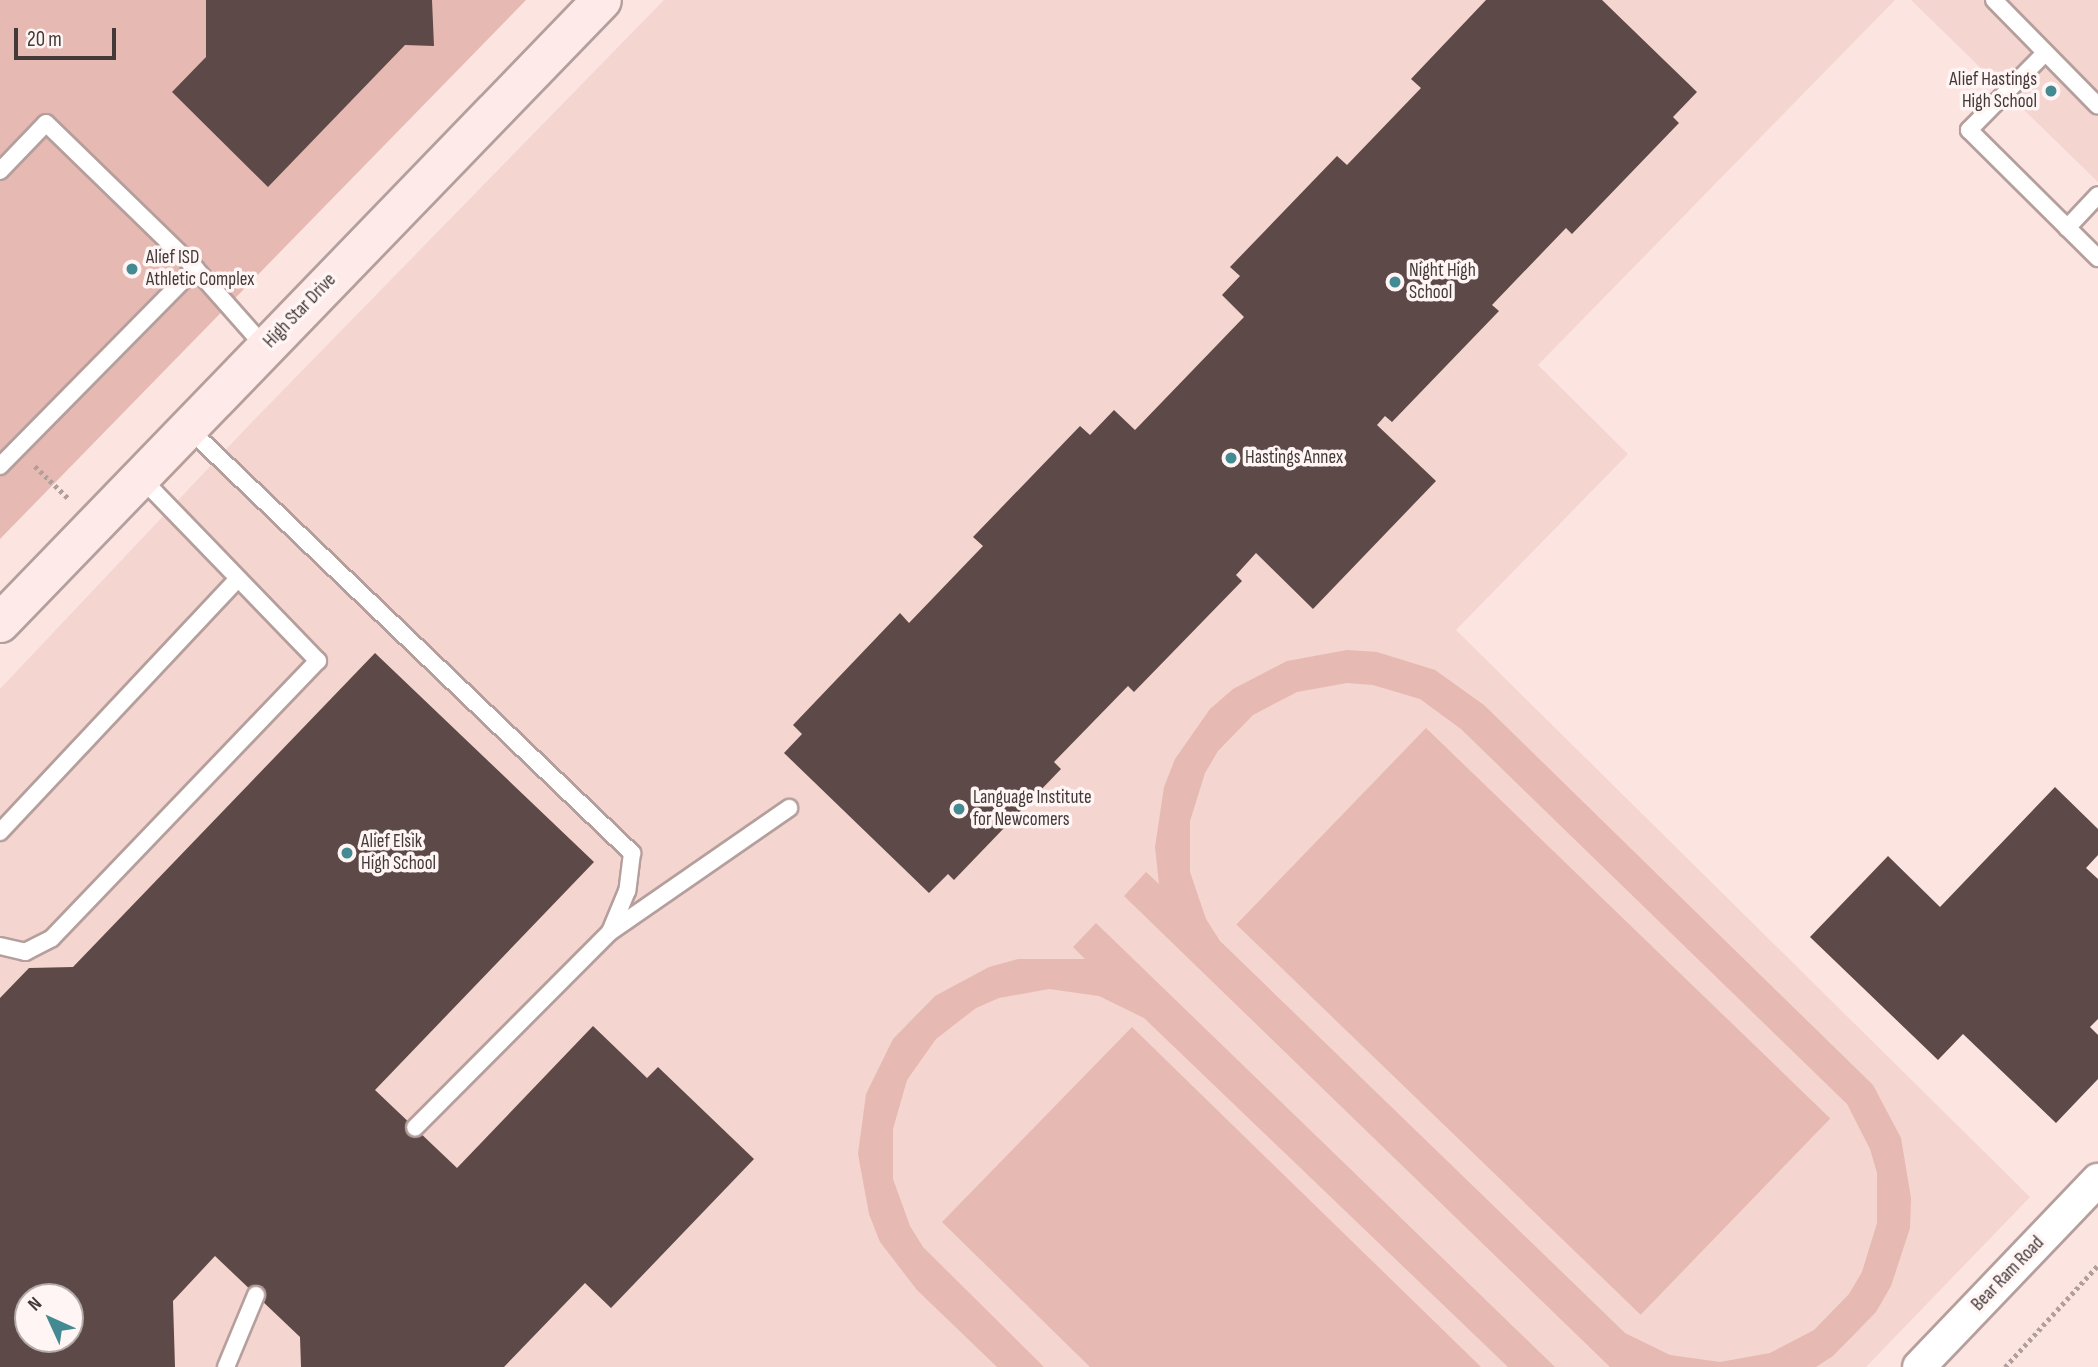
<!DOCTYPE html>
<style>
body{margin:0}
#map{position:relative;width:2098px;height:1367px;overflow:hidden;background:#fce4e1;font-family:"Sofia Sans Condensed",sans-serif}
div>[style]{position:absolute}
.built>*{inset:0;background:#f4d5d0}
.green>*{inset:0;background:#e6b9b3;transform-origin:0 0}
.building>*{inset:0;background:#5d4947}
.path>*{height:4.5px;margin-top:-2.25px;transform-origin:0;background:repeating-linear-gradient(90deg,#b09f9c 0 3.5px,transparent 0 7px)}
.roads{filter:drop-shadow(2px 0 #b59f9c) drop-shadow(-2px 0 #b59f9c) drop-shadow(0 2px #b59f9c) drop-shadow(0 -2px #b59f9c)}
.lane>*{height:16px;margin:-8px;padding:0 8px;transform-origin:8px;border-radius:8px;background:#fff}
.street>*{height:32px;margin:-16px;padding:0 16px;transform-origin:16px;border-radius:16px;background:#fff}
.secondary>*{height:38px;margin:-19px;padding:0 19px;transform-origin:19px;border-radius:19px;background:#feebe9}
.dots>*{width:19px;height:19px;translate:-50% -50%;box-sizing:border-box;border:4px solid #fff5f4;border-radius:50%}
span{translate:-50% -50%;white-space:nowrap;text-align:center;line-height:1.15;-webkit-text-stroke:7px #fff5f4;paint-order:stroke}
.poi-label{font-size:19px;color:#423938}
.right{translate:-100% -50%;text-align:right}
.left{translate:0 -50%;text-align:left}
.street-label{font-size:19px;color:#423938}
.north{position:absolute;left:14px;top:1283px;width:70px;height:70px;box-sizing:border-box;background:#fff5f4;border:2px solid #b3aaa9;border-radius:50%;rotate:315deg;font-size:19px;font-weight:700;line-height:28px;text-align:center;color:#423938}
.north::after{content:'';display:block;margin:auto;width:24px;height:32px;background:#438a93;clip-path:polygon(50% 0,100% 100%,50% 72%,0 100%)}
.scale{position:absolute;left:14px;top:28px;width:102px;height:32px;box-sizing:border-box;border:4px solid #423938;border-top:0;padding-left:9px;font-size:21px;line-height:24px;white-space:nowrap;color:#423938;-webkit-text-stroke:5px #fff5f4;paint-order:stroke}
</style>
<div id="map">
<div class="built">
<div style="clip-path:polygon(evenodd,664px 0,1895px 0,1538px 365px,1628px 454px,1456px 630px,2030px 1197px,1866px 1367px,0 1367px,0 689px,252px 422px,664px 0,28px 1297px,70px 1297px,70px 1339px,28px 1339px,28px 1297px)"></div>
<div style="clip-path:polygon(1911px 0,2098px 0,2098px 182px)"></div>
</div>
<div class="green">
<div style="clip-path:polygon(0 0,526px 0,0 539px)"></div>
<div style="clip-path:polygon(evenodd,1347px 650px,1377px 652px,1435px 670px,1484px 705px,1873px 1085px,1901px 1138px,1911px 1198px,1910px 1228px,1891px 1286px,1876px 1312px,1833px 1356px,1816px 1367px,1610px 1367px,1124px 896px,1146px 872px,1159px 884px,1155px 847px,1164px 787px,1175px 759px,1210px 709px,1233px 689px,1287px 661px,1347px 650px,1347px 683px,1373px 685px,1420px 699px,1461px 729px,1847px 1104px,1870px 1149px,1877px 1173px,1877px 1223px,1862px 1272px,1849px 1294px,1814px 1330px,1770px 1353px,1720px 1362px,1670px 1355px,1625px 1333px,1220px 941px,1206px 919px,1190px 872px,1190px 821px,1205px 773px,1218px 751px,1253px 715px,1297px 692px,1347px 683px)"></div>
<div style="left:1426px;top:728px;width:562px;height:273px;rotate:44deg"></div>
<div style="clip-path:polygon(1096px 923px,1555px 1367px,1508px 1367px,1144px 1018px,1099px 996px,1049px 989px,999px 998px,976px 1008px,936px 1039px,907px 1080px,893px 1129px,893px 1179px,910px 1226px,923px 1247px,1044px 1367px,997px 1367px,917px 1290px,880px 1242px,869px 1214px,858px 1154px,866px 1094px,893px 1039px,935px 996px,989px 967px,1018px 959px,1085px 959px,1073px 947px)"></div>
<div style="clip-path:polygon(1132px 1027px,1481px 1367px,1090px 1367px,942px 1222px)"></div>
</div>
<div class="building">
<div style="clip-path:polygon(206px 0,432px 0,434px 46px,405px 45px,268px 187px,172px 92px,206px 57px)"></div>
<div style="clip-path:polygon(1486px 0,1602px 0,1697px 92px,1673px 117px,1679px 123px,1572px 234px,1566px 228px,1492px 305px,1499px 311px,1392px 422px,1385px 416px,1377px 425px,1436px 481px,1313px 609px,1256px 553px,1236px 575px,1242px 581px,1134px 692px,1128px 686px,1054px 762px,1061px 769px,954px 880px,948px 874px,929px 893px,784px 753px,802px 734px,793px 725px,900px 613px,909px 623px,983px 546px,973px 537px,1080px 426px,1090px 435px,1114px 410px,1135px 430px,1244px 317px,1222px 295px,1240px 276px,1230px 267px,1337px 156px,1347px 165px,1421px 88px,1411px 79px)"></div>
<div style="clip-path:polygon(evenodd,375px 653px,594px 862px,375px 1090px,457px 1168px,593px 1026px,647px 1078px,658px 1067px,754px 1159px,611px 1308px,585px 1283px,504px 1367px,301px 1367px,300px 1337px,215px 1256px,173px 1301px,175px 1367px,0 1367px,0 998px,29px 968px,73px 967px,375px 653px,28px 1297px,70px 1297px,70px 1339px,28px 1339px,28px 1297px)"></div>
<div style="clip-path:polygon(2055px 787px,2098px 829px,2098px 855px,2086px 868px,2098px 879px,2098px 1019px,2090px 1027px,2098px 1035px,2098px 1079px,2056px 1123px,1963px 1034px,1938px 1060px,1810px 937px,1888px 856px,1940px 907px)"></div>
</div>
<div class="path">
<div style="left:35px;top:466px;width:47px;rotate:44.1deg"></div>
<div style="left:2005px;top:1367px;width:138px;rotate:-47.6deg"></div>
</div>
<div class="roads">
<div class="lane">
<div style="left:1994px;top:0;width:148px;rotate:45.5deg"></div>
<div style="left:2044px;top:54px;width:107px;rotate:134.6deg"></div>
<div style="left:1969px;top:130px;width:182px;rotate:44.8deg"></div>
<div style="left:0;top:171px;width:66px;rotate:-46.2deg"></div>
<div style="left:46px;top:123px;width:208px;rotate:44.2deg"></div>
<div style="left:195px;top:268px;width:106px;rotate:48.5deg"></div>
<div style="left:2067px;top:228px;width:45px;rotate:-46.8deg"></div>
<div style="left:188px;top:428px;width:615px;rotate:43.75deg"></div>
<div style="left:632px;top:853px;width:38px;rotate:97deg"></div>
<div style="left:627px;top:891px;width:44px;rotate:112.5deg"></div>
<div style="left:610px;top:932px;width:276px;rotate:134.9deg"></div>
<div style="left:0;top:466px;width:278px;rotate:-45.4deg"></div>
<div style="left:0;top:832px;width:345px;rotate:-46.8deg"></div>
<div style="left:610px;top:932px;width:218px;rotate:-34.7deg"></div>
<div style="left:0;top:946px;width:26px;rotate:13deg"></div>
<div style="left:25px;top:952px;width:30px;rotate:-27deg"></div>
<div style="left:52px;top:938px;width:384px;rotate:-46.2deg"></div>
<div style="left:318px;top:661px;width:255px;rotate:-134deg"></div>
<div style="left:226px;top:1367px;width:78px;rotate:-67.4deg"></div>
</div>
<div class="street">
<div style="left:1919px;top:1367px;width:259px;rotate:-46.3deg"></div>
</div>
<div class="secondary">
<div style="left:0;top:623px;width:866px;rotate:-45.98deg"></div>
</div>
</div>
<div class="dots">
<div style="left:2051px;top:91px;background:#438a93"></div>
<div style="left:132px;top:269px;background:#438a93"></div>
<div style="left:1395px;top:282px;background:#438a93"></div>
<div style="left:1231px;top:458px;background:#438a93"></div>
<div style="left:959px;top:809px;background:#438a93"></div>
<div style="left:347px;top:853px;background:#438a93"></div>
</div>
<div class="poi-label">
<span class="right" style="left:2037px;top:91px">Alief Hastings<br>High School</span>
<span class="left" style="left:146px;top:269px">Alief ISD<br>Athletic Complex</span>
<span class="left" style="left:1409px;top:282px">Night High<br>School</span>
<span class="left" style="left:1245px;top:458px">Hastings Annex</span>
<span class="left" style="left:973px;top:809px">Language Institute<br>for Newcomers</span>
<span class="left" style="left:361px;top:853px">Alief Elsik<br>High School</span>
</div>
<div class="street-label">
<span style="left:300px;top:311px;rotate:-46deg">High Star Drive</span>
<span style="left:2008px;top:1274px;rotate:-46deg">Bear Ram Road</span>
</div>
<div class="north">N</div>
<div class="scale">20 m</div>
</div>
